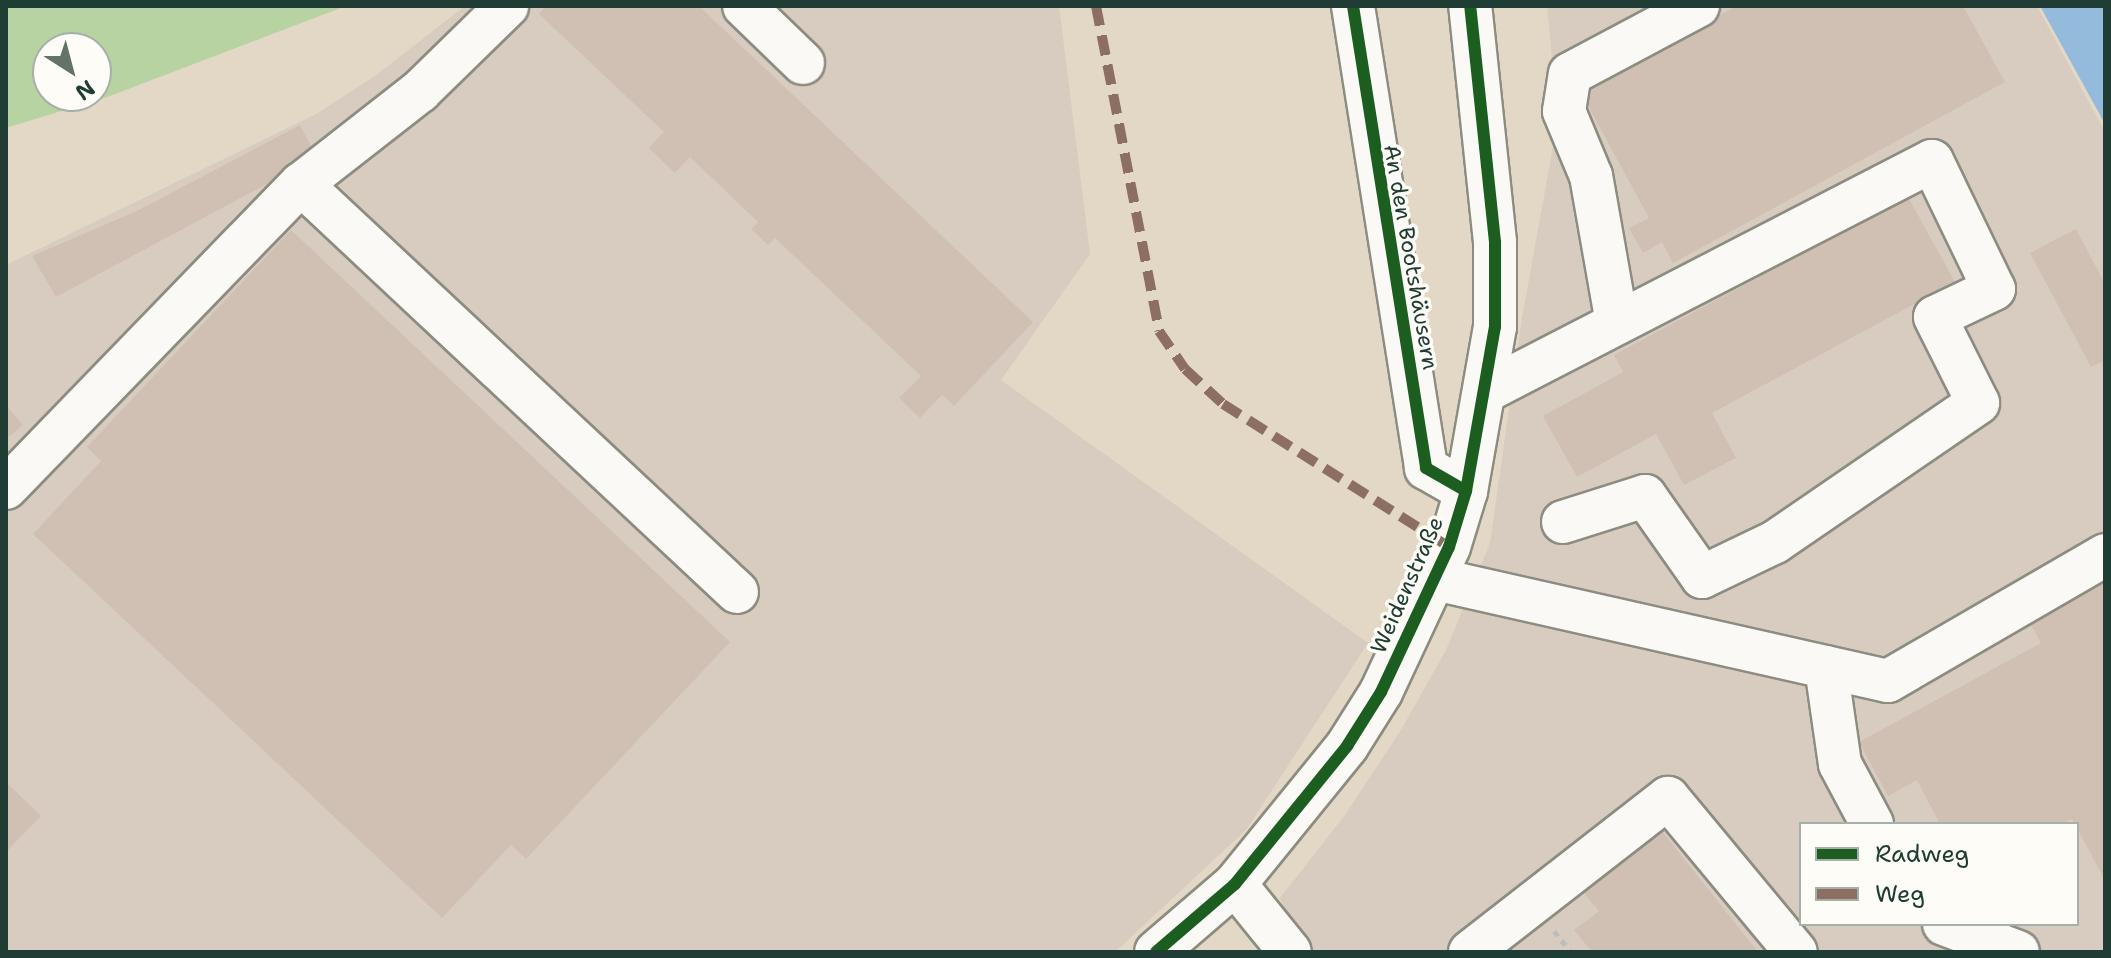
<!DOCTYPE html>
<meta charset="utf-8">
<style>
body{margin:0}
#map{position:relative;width:2111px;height:958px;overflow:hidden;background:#e3d8c6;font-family:"Shantell Sans",sans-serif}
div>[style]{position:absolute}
.industrial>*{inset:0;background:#d8cbc0}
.green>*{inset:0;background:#b7d3a2}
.water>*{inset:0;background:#95bbdc}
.building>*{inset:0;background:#d0c0b4}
.path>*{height:5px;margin-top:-2.5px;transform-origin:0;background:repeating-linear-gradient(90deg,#bcbdb8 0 6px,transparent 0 12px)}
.roads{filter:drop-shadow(2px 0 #8c8c81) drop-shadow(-2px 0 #8c8c81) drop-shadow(0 2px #8c8c81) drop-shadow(0 -2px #8c8c81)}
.minor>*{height:42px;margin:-21px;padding:0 21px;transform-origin:21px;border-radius:21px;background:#fbf9f6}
.quiet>*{height:10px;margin-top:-5px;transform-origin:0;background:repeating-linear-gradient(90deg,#8d6e63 0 20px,transparent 0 30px)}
.cycleway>*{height:12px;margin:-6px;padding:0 6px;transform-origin:6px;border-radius:6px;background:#1b5e20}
span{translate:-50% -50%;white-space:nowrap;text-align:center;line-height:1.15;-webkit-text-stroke:7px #fdfcf7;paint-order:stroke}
.street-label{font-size:22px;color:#1f3d34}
.frame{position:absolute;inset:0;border:8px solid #1f3d34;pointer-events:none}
.legend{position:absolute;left:1799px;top:822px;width:280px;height:104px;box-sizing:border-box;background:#fdfcf7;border:2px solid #a4b0a9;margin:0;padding:10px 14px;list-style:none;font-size:24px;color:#1f3d34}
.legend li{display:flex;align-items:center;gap:16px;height:40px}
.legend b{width:40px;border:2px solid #a4b0a9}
.north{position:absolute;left:32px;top:32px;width:80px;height:80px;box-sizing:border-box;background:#fdfcf7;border:2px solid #a4b0a9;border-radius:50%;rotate:144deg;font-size:22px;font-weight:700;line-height:32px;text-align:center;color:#1f3d34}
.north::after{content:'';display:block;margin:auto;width:28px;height:36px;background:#647367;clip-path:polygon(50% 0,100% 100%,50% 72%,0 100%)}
</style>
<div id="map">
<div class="industrial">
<div style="clip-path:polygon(465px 6px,1059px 6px,1090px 254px,1001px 380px,1368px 643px,1246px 830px,1115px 952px,6px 952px,6px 265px,316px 114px,375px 76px)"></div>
<div style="clip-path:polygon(evenodd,1547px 6px,2037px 6px,2105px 132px,2105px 952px,1304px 952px,1280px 898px,1345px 815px,1401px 730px,1446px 650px,1490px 543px,1522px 318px,1558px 119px,1547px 6px,1801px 824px,2077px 824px,2077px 924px,1801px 924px,1801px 824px)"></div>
</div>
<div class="green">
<div style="clip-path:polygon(evenodd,6px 6px,346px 6px,110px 96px,6px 128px,6px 6px,48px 48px,96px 48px,96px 96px,48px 96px,48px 48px)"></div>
</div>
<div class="water">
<div style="clip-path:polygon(2040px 6px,2105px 6px,2105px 124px)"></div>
</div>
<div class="building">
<div style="clip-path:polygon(546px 6px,699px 6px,1033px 322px,954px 406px,942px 395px,920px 418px,899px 398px,921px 376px,775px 238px,768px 245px,751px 229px,758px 222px,690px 157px,675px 173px,649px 148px,664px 132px,539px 14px)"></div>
<div style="clip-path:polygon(1737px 6px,1963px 6px,2005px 82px,1673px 263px,1662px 242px,1643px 253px,1629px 228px,1649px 218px,1580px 91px)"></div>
<div style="clip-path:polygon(300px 125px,317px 157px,56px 297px,32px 256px,139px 210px)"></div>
<div style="clip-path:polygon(1908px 197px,1955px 282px,1712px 413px,1736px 458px,1684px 485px,1656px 434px,1577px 477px,1543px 416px,1623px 372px,1614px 355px)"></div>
<div style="clip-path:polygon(2076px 229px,2105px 284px,2105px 360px,2091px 367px,2030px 253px)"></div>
<div style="clip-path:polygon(291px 230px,730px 642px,526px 859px,511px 845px,442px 918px,33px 534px,101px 461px,87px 447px)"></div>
<div style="clip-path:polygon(6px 405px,23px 425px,6px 439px)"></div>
<div style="clip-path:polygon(2105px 569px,2105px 880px,2072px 819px,2062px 824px,1940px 824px,1917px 780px,1888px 796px,1859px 742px,2041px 643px,2024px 613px)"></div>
<div style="clip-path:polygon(6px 782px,41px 816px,6px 852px)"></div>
<div style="clip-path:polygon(1662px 831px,1758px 952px,1592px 952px,1574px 930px,1599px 911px,1584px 893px)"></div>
</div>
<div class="path">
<div style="left:1554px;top:931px;width:27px;rotate:51deg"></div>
</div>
<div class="roads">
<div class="minor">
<div style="left:744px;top:6px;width:82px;rotate:44deg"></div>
<div style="left:1353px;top:6px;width:468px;rotate:81deg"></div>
<div style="left:1426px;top:468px;width:46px;rotate:29.9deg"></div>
<div style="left:301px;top:184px;width:151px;rotate:-38deg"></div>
<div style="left:420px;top:91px;width:122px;rotate:-44.3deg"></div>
<div style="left:1617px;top:323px;width:149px;rotate:-100deg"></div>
<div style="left:1591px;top:176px;width:70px;rotate:-112.6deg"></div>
<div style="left:1564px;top:111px;width:37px;rotate:-81deg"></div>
<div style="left:1570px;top:74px;width:145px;rotate:-28deg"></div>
<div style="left:1484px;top:392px;width:504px;rotate:-27.28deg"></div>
<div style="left:1932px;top:161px;width:142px;rotate:64.2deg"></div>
<div style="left:1994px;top:289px;width:65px;rotate:154.6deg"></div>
<div style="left:1935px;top:317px;width:96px;rotate:63.4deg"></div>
<div style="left:1978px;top:403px;width:246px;rotate:145.6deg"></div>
<div style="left:1775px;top:542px;width:81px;rotate:154.4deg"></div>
<div style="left:1702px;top:577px;width:99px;rotate:-125.1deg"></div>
<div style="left:1645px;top:496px;width:86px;rotate:162.4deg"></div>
<div style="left:6px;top:488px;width:424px;rotate:-45.9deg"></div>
<div style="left:301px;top:184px;width:597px;rotate:43.1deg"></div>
<div style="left:1435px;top:579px;width:464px;rotate:12.7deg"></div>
<div style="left:1888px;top:681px;width:251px;rotate:-30.1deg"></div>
<div style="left:1826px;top:667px;width:98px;rotate:81.8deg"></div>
<div style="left:1840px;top:764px;width:68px;rotate:61.9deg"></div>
<div style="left:1235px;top:884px;width:87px;rotate:51deg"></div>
<div style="left:1944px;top:924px;width:79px;rotate:20.7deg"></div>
<div style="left:1156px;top:952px;width:104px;rotate:-40.7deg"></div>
<div style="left:1235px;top:884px;width:178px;rotate:-50.9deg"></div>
<div style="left:1347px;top:746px;width:64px;rotate:-57.8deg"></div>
<div style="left:1381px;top:692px;width:160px;rotate:-64.9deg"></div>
<div style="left:1449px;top:547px;width:59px;rotate:-73.1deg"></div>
<div style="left:1466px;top:491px;width:167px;rotate:-80deg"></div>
<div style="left:1495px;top:327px;width:85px;rotate:-90deg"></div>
<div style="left:1495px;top:242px;width:237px;rotate:-96deg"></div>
<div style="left:1470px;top:952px;width:251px;rotate:-37.9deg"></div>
<div style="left:1668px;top:798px;width:200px;rotate:50.3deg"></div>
</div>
</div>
<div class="quiet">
<div style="left:1096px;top:6px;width:331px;rotate:79deg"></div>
<div style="left:1159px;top:331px;width:46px;rotate:55.6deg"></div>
<div style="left:1185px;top:369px;width:52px;rotate:42.6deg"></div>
<div style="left:1223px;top:404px;width:267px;rotate:32.3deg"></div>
</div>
<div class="cycleway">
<div style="left:1353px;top:6px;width:468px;rotate:81deg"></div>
<div style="left:1426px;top:468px;width:46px;rotate:29.9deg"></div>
<div style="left:1156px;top:952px;width:104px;rotate:-40.7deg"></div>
<div style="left:1235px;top:884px;width:178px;rotate:-50.9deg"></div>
<div style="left:1347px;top:746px;width:64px;rotate:-57.8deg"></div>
<div style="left:1381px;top:692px;width:160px;rotate:-64.9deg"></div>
<div style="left:1449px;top:547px;width:59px;rotate:-73.1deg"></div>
<div style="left:1466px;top:491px;width:167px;rotate:-80deg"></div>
<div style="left:1495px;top:327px;width:85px;rotate:-90deg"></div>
<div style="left:1495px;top:242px;width:237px;rotate:-96deg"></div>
</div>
<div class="street-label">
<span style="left:1411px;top:257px;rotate:80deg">An den Bootshäusern</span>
<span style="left:1407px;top:585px;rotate:-66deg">Weidenstraße</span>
</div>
<div class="frame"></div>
<ul class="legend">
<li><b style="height:10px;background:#1b5e20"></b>Radweg</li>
<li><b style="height:10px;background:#8d6e63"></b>Weg</li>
</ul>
<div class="north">N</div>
</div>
